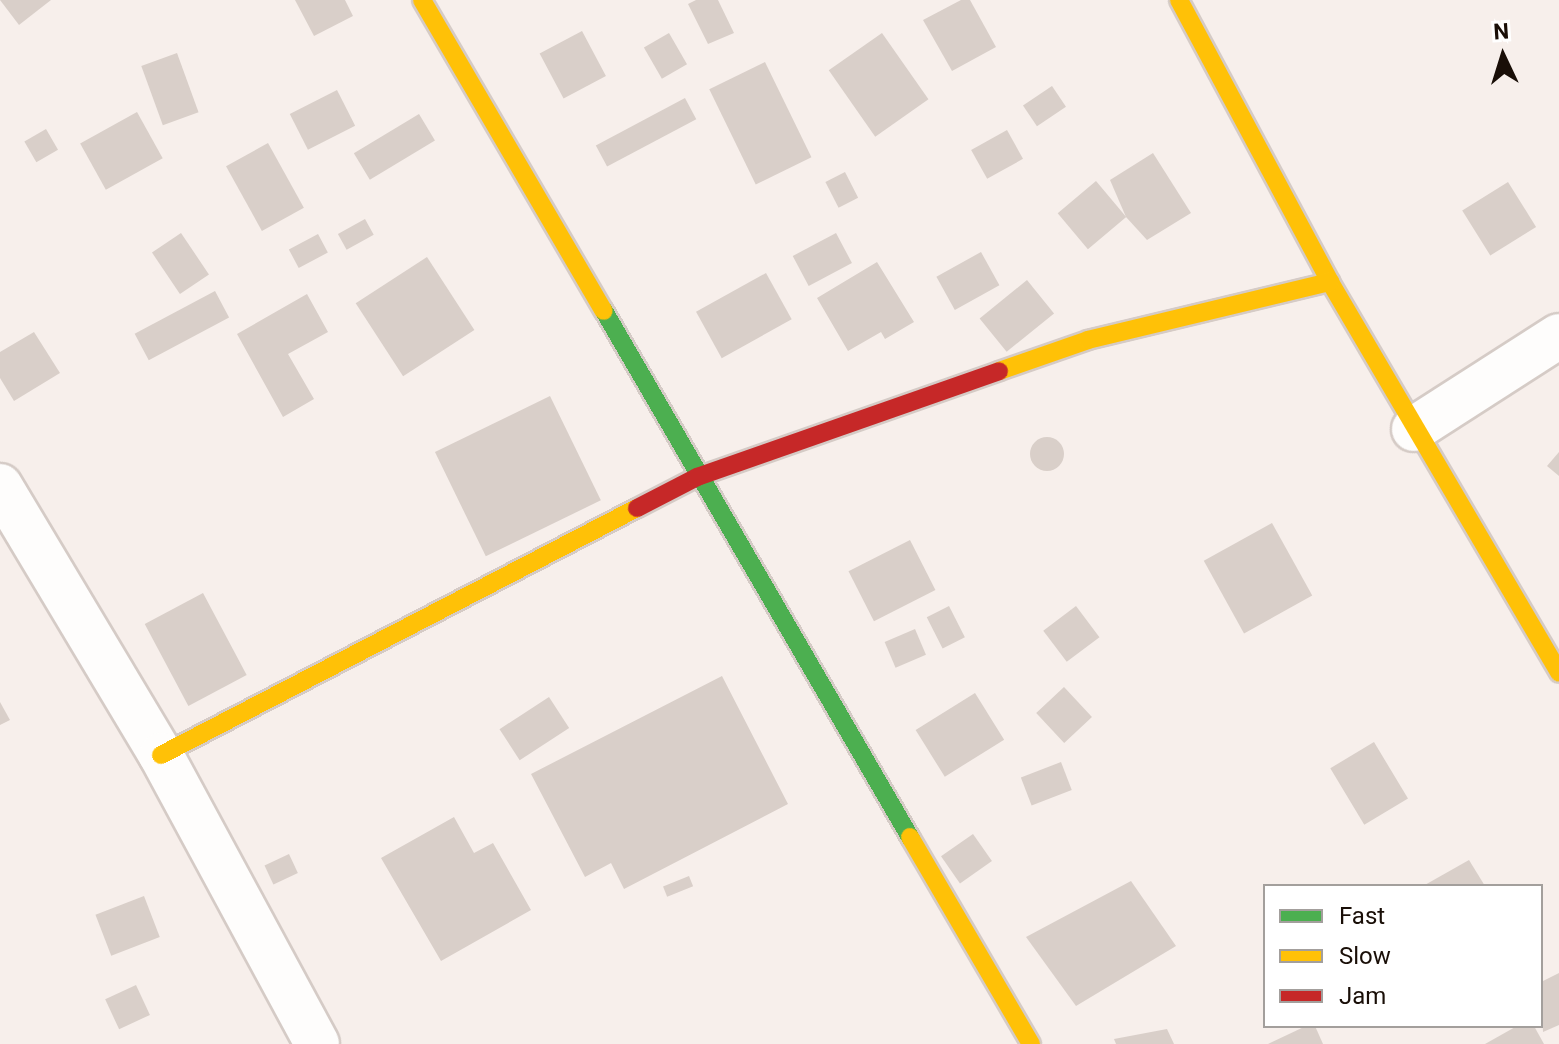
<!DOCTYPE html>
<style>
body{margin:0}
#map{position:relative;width:1559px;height:1044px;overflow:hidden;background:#f7efeb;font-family:Roboto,sans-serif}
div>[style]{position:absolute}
.building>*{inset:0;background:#d9cfc9;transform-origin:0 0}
.round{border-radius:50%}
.roads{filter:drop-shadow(2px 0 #d5cbc6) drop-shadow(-2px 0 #d5cbc6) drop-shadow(0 2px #d5cbc6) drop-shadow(0 -2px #d5cbc6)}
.street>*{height:44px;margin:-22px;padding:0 22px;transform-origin:22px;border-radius:22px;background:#fefdfc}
.fast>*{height:18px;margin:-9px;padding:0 9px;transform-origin:9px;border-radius:9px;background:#4caf50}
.slow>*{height:18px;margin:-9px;padding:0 9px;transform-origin:9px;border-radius:9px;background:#ffc107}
.jam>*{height:18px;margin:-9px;padding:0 9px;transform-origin:9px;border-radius:9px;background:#c62828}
span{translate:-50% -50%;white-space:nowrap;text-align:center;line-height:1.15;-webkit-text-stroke:7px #fff;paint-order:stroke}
.legend{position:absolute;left:1263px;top:884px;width:280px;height:144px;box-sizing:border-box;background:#fff;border:2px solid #a39f9c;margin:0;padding:10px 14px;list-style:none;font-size:24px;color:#190e07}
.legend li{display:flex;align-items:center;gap:16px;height:40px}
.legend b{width:40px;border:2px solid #a39f9c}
.north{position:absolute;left:1463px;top:16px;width:80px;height:80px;-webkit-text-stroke:6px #fff;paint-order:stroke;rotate:356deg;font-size:22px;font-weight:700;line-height:32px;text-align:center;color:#190e07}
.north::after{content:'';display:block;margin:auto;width:28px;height:36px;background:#190e07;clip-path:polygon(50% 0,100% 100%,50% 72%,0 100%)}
</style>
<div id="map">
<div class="building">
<div style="clip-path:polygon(0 0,51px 0,19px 25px)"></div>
<div style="clip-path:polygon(295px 0,345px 0,353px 16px,314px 36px)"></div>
<div style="clip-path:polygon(696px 0,718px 0,734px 33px,708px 44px,688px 4px)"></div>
<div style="clip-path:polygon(961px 0,970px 0,996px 47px,952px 71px,923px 20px)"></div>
<div style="left:582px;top:31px;width:51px;height:48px;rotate:62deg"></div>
<div style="left:669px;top:33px;width:36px;height:29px;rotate:60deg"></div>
<div style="left:882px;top:33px;width:81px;height:65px;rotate:55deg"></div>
<div style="left:177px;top:53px;width:63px;height:38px;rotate:70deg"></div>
<div style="left:765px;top:62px;width:106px;height:62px;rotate:64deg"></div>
<div style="left:1052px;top:86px;width:25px;height:35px;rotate:56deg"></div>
<div style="left:337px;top:90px;width:40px;height:53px;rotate:63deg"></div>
<div style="left:685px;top:98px;width:24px;height:101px;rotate:62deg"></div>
<div style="left:137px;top:112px;width:53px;height:65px;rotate:61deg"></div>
<div style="left:419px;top:114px;width:31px;height:76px;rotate:59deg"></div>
<div style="left:46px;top:129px;width:24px;height:25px;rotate:60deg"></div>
<div style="left:1007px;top:130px;width:33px;height:41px;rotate:61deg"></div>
<div style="left:268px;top:143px;width:74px;height:48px;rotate:61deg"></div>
<div style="clip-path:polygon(1153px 153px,1191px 213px,1147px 240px,1126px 217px,1110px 180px)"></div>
<div style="left:845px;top:172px;width:29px;height:22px;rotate:63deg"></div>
<div style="left:1096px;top:181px;width:47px;height:50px;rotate:50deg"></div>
<div style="left:1508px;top:182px;width:53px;height:54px;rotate:58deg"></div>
<div style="left:365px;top:219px;width:18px;height:31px;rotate:61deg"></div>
<div style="left:181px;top:233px;width:50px;height:35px;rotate:56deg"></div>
<div style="left:836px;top:233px;width:34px;height:49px;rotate:62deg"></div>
<div style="left:318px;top:234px;width:21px;height:33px;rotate:62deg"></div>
<div style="left:981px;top:252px;width:38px;height:51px;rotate:61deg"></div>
<div style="left:427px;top:257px;width:87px;height:85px;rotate:57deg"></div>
<div style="clip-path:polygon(877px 262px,914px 322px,885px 339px,881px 332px,848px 351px,817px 298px)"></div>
<div style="left:766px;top:273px;width:53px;height:80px;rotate:61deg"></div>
<div style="left:1027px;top:280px;width:43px;height:61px;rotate:51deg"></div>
<div style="left:215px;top:291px;width:30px;height:91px;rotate:62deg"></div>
<div style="clip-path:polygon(307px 294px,328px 332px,288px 354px,314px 399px,283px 417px,237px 334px)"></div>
<div style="clip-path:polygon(34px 332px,60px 373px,14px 401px,0 378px,0 352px)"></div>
<div style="left:550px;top:396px;width:116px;height:128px;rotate:64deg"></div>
<div class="round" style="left:1030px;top:437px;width:34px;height:34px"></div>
<div style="clip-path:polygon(1559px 452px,1559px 476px,1547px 466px)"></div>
<div style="left:1272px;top:523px;width:83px;height:78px;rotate:61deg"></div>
<div style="left:910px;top:540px;width:56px;height:69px;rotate:63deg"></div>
<div style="left:203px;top:593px;width:93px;height:66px;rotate:62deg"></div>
<div style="left:949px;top:606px;width:35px;height:25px;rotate:63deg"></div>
<div style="left:1076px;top:606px;width:39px;height:41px;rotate:53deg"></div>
<div style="left:915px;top:629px;width:28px;height:33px;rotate:67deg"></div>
<div style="clip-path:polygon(722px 676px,788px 804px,624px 889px,611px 863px,585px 877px,531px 774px)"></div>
<div style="left:1064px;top:687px;width:41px;height:38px;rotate:47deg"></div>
<div style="left:975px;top:693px;width:55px;height:70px;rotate:58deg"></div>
<div style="left:549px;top:697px;width:37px;height:59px;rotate:57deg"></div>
<div style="clip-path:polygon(0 702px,10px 720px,0 725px)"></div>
<div style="left:1374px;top:742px;width:66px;height:51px;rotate:59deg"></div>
<div style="left:1061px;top:762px;width:30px;height:43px;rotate:69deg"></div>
<div style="clip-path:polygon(454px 817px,474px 853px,493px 843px,531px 910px,441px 961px,381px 858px)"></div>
<div style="left:973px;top:834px;width:33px;height:39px;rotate:55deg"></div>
<div style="left:289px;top:854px;width:21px;height:27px;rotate:65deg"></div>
<div style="clip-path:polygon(1469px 860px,1485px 886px,1423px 886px)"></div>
<div style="left:689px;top:876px;width:11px;height:28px;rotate:68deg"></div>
<div style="clip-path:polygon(1131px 881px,1176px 946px,1076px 1006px,1026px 937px)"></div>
<div style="left:144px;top:896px;width:44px;height:52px;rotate:69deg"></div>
<div style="clip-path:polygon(1559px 973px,1559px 1025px,1543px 1032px,1541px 982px)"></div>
<div style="left:136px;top:985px;width:33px;height:34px;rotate:65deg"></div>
<div style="clip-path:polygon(1306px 1026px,1315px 1026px,1323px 1044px,1268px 1044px)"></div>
<div style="clip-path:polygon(1517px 1026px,1534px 1026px,1544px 1044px,1485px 1044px)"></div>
<div style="clip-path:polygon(1167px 1029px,1174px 1044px,1116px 1044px,1114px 1039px)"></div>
</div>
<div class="roads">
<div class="street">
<div style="left:1414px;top:429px;width:172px;rotate:-32.7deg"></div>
<div style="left:0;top:486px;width:313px;rotate:59.1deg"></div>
<div style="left:161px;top:755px;width:328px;rotate:61.6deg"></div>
</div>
<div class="fast">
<div style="left:604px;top:311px;width:609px;rotate:59.81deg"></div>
</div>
<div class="slow">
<div style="left:422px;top:0;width:360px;rotate:59.7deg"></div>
<div style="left:1179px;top:0;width:320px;rotate:61.8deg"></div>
<div style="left:1330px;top:282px;width:453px;rotate:59.6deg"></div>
<div style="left:999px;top:371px;width:94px;rotate:-19.2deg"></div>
<div style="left:1088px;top:340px;width:249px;rotate:-13.5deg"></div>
<div style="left:161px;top:755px;width:536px;rotate:-27.43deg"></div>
<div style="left:910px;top:837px;width:240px;rotate:59.7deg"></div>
</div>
<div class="jam">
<div style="left:637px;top:508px;width:68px;rotate:-27.3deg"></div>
<div style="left:697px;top:477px;width:320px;rotate:-19.3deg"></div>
</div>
</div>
<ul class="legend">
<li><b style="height:10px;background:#4caf50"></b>Fast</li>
<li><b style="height:10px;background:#ffc107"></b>Slow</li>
<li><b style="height:10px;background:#c62828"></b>Jam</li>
</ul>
<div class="north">N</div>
</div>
